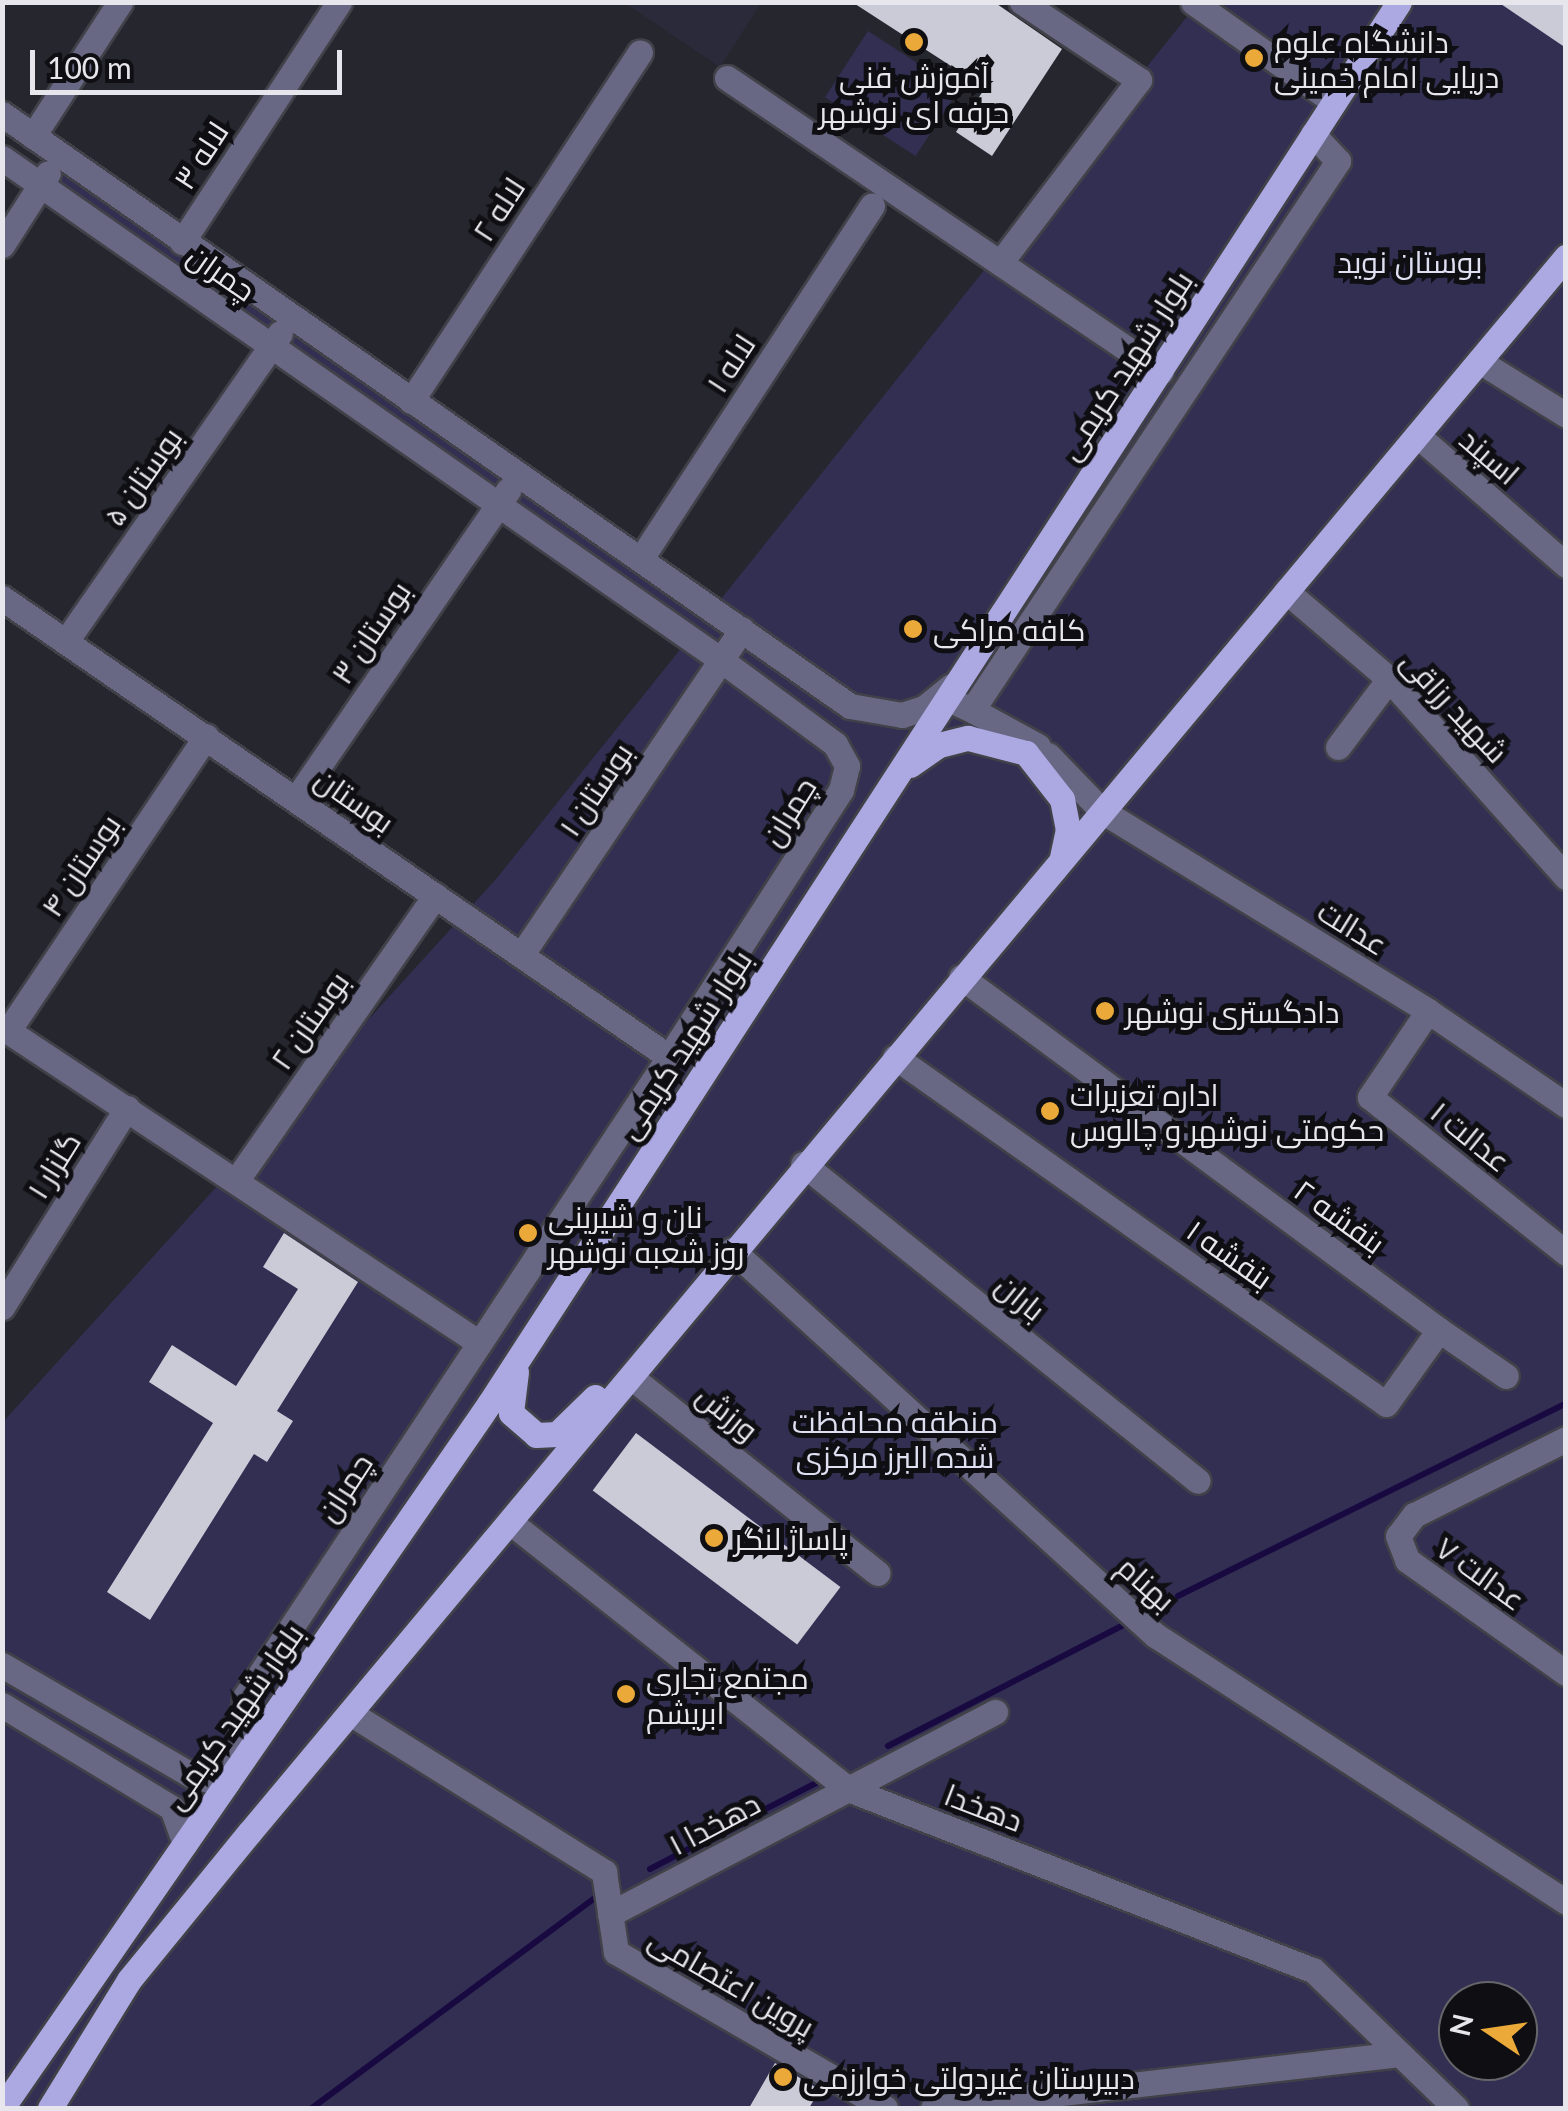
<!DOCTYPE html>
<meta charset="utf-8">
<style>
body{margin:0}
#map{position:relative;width:1568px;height:2111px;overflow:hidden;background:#26262f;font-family:Lato,Cairo,sans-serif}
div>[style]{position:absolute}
.built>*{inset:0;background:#2b2a3a}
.green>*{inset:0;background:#322f53;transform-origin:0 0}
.stream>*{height:6px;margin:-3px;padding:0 3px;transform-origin:3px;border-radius:3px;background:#180a41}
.building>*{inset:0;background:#cbcbd7;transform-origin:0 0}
.roads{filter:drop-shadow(2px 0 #414149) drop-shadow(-2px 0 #414149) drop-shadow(0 2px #414149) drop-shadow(0 -2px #414149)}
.minor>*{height:25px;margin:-12.5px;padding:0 12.5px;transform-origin:12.5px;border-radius:12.5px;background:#696884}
.major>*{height:25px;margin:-12.5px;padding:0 12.5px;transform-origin:12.5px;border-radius:12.5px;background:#aca9e2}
.dots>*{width:28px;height:28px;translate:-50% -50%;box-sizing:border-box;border:5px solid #0f0f13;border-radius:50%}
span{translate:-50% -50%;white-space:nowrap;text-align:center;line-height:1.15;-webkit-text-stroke:10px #0f0f13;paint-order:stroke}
.poi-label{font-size:30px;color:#e6e6ec}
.left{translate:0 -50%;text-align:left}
.street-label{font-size:30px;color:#e6e6ec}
.park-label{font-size:30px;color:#e0e0f3}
.frame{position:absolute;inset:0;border:5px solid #e6e6ec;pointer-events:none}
.north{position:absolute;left:1438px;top:1981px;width:100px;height:100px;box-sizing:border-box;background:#0f0f13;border:2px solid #65656a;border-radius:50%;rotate:283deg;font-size:28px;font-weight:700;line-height:40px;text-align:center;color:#e6e6ec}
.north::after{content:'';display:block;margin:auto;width:35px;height:45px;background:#eba939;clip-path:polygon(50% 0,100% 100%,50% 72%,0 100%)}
.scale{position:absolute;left:30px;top:50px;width:312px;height:45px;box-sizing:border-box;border:5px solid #e6e6ec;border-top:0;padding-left:12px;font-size:30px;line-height:35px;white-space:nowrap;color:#e6e6ec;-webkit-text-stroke:8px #0f0f13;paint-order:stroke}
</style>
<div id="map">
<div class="built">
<div style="clip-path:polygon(625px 3px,761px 2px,761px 3px,720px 67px)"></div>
</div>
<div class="green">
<div style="clip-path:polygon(evenodd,1198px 3px,1565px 3px,1565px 2108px,3px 2108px,2px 1423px,497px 878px,691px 636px,501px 502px,520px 474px,713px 609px,1198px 3px,1458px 2001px,1518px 2001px,1518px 2061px,1458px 2061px,1458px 2001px)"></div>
<div style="left:868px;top:31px;width:108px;height:79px;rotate:33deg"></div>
<div style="left:59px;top:158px;width:280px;height:32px;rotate:35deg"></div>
<div style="left:292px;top:321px;width:271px;height:32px;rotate:34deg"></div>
</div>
<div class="stream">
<div style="left:1178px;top:1596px;width:433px;rotate:-26.4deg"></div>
<div style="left:888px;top:1746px;width:273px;rotate:-27.2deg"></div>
<div style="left:650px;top:1869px;width:194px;rotate:-27.4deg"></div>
<div style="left:312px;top:2108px;width:357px;rotate:-36.6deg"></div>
</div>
<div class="building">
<div style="clip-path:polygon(852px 2px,994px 2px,1062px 49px,992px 156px,956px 132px,985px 88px)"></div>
<div style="clip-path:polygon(1498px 2px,1566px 2px,1566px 48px)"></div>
<div style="clip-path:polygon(284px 1233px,358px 1282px,277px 1411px,293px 1421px,267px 1462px,254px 1454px,150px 1620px,107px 1592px,213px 1423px,149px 1382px,172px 1345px,236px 1386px,298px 1289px,263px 1267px)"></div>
<div style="left:636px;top:1433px;width:256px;height:72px;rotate:37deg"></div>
<div style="clip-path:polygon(775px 2063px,820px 2090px,809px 2108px,749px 2108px)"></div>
</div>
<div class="roads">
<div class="minor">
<div style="left:1193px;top:2px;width:173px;rotate:35.3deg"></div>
<div style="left:727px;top:78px;width:524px;rotate:34.11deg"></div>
<div style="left:2px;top:114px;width:1034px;rotate:34.92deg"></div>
<div style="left:850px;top:706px;width:53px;rotate:9.8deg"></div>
<div style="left:902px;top:715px;width:23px;rotate:-18deg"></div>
<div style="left:924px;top:708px;width:35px;rotate:-39deg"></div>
<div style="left:33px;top:136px;width:160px;rotate:-57deg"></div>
<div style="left:2px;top:158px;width:877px;rotate:34.92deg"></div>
<div style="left:721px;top:660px;width:142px;rotate:36.4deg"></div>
<div style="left:835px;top:744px;width:25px;rotate:61deg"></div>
<div style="left:847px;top:766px;width:25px;rotate:104deg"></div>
<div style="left:841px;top:790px;width:318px;rotate:122.8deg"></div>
<div style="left:669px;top:1057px;width:768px;rotate:123.52deg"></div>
<div style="left:245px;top:1697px;width:76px;rotate:98.3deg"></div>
<div style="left:182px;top:242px;width:287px;rotate:-56.8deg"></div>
<div style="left:2px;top:245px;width:85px;rotate:-57.4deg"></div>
<div style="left:1000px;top:263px;width:230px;rotate:-52.8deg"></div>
<div style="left:1139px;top:80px;width:141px;rotate:-146.3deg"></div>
<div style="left:1479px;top:361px;width:102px;rotate:31.8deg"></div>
<div style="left:411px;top:401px;width:417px;rotate:-56.7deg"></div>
<div style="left:1417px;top:435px;width:198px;rotate:41.1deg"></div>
<div style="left:642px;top:557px;width:420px;rotate:-56.8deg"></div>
<div style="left:1286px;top:591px;width:135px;rotate:40.5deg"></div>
<div style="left:1389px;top:679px;width:266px;rotate:48.2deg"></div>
<div style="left:2px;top:598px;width:810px;rotate:34.53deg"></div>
<div style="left:66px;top:641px;width:375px;rotate:-55.2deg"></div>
<div style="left:946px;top:698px;width:29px;rotate:25deg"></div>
<div style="left:972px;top:710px;width:660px;rotate:-56.31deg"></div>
<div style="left:1338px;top:161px;width:37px;rotate:-133deg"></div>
<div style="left:972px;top:710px;width:75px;rotate:28.6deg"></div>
<div style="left:1338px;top:747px;width:85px;rotate:-53.1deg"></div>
<div style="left:1048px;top:755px;width:78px;rotate:46deg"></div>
<div style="left:1102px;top:811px;width:382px;rotate:31.5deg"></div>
<div style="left:1428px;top:1011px;width:167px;rotate:34.3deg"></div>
<div style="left:296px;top:799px;width:375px;rotate:-55.5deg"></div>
<div style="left:522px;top:954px;width:392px;rotate:-55.9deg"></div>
<div style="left:961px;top:977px;width:594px;rotate:36.45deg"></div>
<div style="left:1428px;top:1011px;width:104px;rotate:124deg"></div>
<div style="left:1370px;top:1097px;width:251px;rotate:38.5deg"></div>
<div style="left:2px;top:1027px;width:571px;rotate:33.5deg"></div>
<div style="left:8px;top:1031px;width:355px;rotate:-56.1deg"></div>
<div style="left:895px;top:1057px;width:601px;rotate:35.25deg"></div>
<div style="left:1386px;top:1404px;width:91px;rotate:-54.4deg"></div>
<div style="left:1439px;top:1330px;width:81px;rotate:34.5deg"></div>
<div style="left:803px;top:1164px;width:506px;rotate:38.75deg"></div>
<div style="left:236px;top:1181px;width:348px;rotate:-55.1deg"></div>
<div style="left:732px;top:1250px;width:572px;rotate:42.31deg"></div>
<div style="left:1155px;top:1635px;width:490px;rotate:33deg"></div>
<div style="left:2px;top:1307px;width:235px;rotate:-57.9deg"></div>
<div style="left:631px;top:1377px;width:315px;rotate:38.5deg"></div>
<div style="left:1566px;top:1439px;width:170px;rotate:153.4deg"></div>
<div style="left:1414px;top:1515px;width:26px;rotate:127deg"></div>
<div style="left:1398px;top:1536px;width:26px;rotate:69deg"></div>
<div style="left:1407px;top:1560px;width:195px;rotate:35.4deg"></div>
<div style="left:510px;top:1522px;width:431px;rotate:38.3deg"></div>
<div style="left:848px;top:1789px;width:499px;rotate:21.3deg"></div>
<div style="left:1313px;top:1970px;width:199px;rotate:44deg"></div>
<div style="left:2px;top:1665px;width:221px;rotate:30.2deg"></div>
<div style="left:193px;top:1776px;width:34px;rotate:14deg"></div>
<div style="left:2px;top:1705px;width:199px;rotate:31.2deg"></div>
<div style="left:172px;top:1808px;width:38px;rotate:70deg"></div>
<div style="left:350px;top:1713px;width:300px;rotate:32deg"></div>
<div style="left:604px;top:1872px;width:81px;rotate:81.5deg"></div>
<div style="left:616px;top:1952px;width:311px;rotate:30.1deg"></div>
<div style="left:610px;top:1914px;width:435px;rotate:-27.7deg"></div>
<div style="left:933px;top:2108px;width:468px;rotate:-6.6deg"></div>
</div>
<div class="major">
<div style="left:910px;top:765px;width:35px;rotate:-35deg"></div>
<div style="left:939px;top:745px;width:30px;rotate:-14deg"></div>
<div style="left:968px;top:738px;width:60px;rotate:14.5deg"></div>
<div style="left:1026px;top:753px;width:58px;rotate:52deg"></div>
<div style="left:1062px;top:799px;width:31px;rotate:79deg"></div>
<div style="left:1068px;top:829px;width:30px;rotate:102deg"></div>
<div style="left:516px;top:1372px;width:41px;rotate:97deg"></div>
<div style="left:511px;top:1413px;width:33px;rotate:41deg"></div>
<div style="left:536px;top:1435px;width:21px;rotate:-3deg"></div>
<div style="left:557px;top:1434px;width:53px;rotate:-44.2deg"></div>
<div style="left:2px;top:2108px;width:856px;rotate:-55.33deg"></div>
<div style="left:489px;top:1404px;width:1671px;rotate:-57.01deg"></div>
<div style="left:50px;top:2108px;width:150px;rotate:-58.3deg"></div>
<div style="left:129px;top:1980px;width:190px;rotate:-50.8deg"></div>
<div style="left:249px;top:1833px;width:2054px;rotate:-50.12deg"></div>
</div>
</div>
<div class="dots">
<div style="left:914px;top:42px;background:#eba939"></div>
<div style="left:1254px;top:58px;background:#eba939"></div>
<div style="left:913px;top:629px;background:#eba939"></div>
<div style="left:1105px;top:1011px;background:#eba939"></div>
<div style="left:1050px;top:1111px;background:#eba939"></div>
<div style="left:528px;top:1233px;background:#eba939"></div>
<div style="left:714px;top:1538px;background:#eba939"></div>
<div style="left:626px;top:1694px;background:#eba939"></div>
<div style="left:783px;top:2077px;background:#eba939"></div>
</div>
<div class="poi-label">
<span class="left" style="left:1274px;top:58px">دانشگاه علوم<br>دریایی امام خمینی</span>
<span style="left:914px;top:93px">آموزش فنی<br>حرفه ای نوشهر</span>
<span class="left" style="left:933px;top:629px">کافه مراکی</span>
<span class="left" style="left:1125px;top:1011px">دادگستری نوشهر</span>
<span class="left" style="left:1070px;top:1111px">اداره تعزیرات<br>حکومتی نوشهر و چالوس</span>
<span class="left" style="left:548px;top:1233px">نان و شیرینی<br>روز شعبه نوشهر</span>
<span class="left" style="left:734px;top:1538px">پاساژ لنگر</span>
<span class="left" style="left:646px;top:1694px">مجتمع تجاری<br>ابریشم</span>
<span class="left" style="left:803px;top:2077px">دبیرستان غیردولتی خوارزمی</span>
</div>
<div class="street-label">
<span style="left:200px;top:155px;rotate:-57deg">لاله ۳</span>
<span style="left:498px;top:209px;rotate:-57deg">لاله ۲</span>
<span style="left:222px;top:272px;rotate:35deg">چمران</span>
<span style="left:730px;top:363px;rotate:-57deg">لاله ۱</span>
<span style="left:1125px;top:365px;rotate:-57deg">بلوار شهید کریمی</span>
<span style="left:1490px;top:456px;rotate:41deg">اسپند</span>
<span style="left:142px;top:476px;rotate:-55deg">بوستان ۵</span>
<span style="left:370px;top:632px;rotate:-56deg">بوستان ۳</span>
<span style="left:1455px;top:706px;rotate:47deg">شهید رزاقی</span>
<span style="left:595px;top:789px;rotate:-56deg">بوستان ۱</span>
<span style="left:355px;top:800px;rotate:35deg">بوستان</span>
<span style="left:788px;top:811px;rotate:-58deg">چمران</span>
<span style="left:80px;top:865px;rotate:-56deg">بوستان ۴</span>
<span style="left:1353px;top:927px;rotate:32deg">عدالت</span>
<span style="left:309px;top:1020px;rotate:-55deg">بوستان ۲</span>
<span style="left:684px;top:1044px;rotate:-57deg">بلوار شهید کریمی</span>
<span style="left:1471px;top:1136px;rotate:39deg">عدالت ۱</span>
<span style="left:53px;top:1165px;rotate:-58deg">گلزار ۱</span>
<span style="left:1340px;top:1216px;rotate:36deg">بنفشه ۲</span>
<span style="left:1230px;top:1254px;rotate:35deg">بنفشه ۱</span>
<span style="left:1021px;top:1297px;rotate:39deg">باران</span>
<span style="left:728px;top:1412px;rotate:39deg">ورزش</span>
<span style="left:344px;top:1487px;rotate:-57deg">چمران</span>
<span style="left:1481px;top:1573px;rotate:36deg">۷ عدالت</span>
<span style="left:1147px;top:1583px;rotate:42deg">بهنام</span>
<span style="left:233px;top:1716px;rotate:-55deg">بلوار شهید کریمی</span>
<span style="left:984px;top:1807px;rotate:21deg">دهخدا</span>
<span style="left:714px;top:1823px;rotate:-28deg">دهخدا ۱</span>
<span style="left:732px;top:1982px;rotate:30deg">پروین اعتصامی</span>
</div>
<div class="park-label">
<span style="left:1410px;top:261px">بوستان نوید</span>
<span style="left:895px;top:1438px">منطقه محافظت<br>شده البرز مرکزی</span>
</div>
<div class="frame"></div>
<div class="north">N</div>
<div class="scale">100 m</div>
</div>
